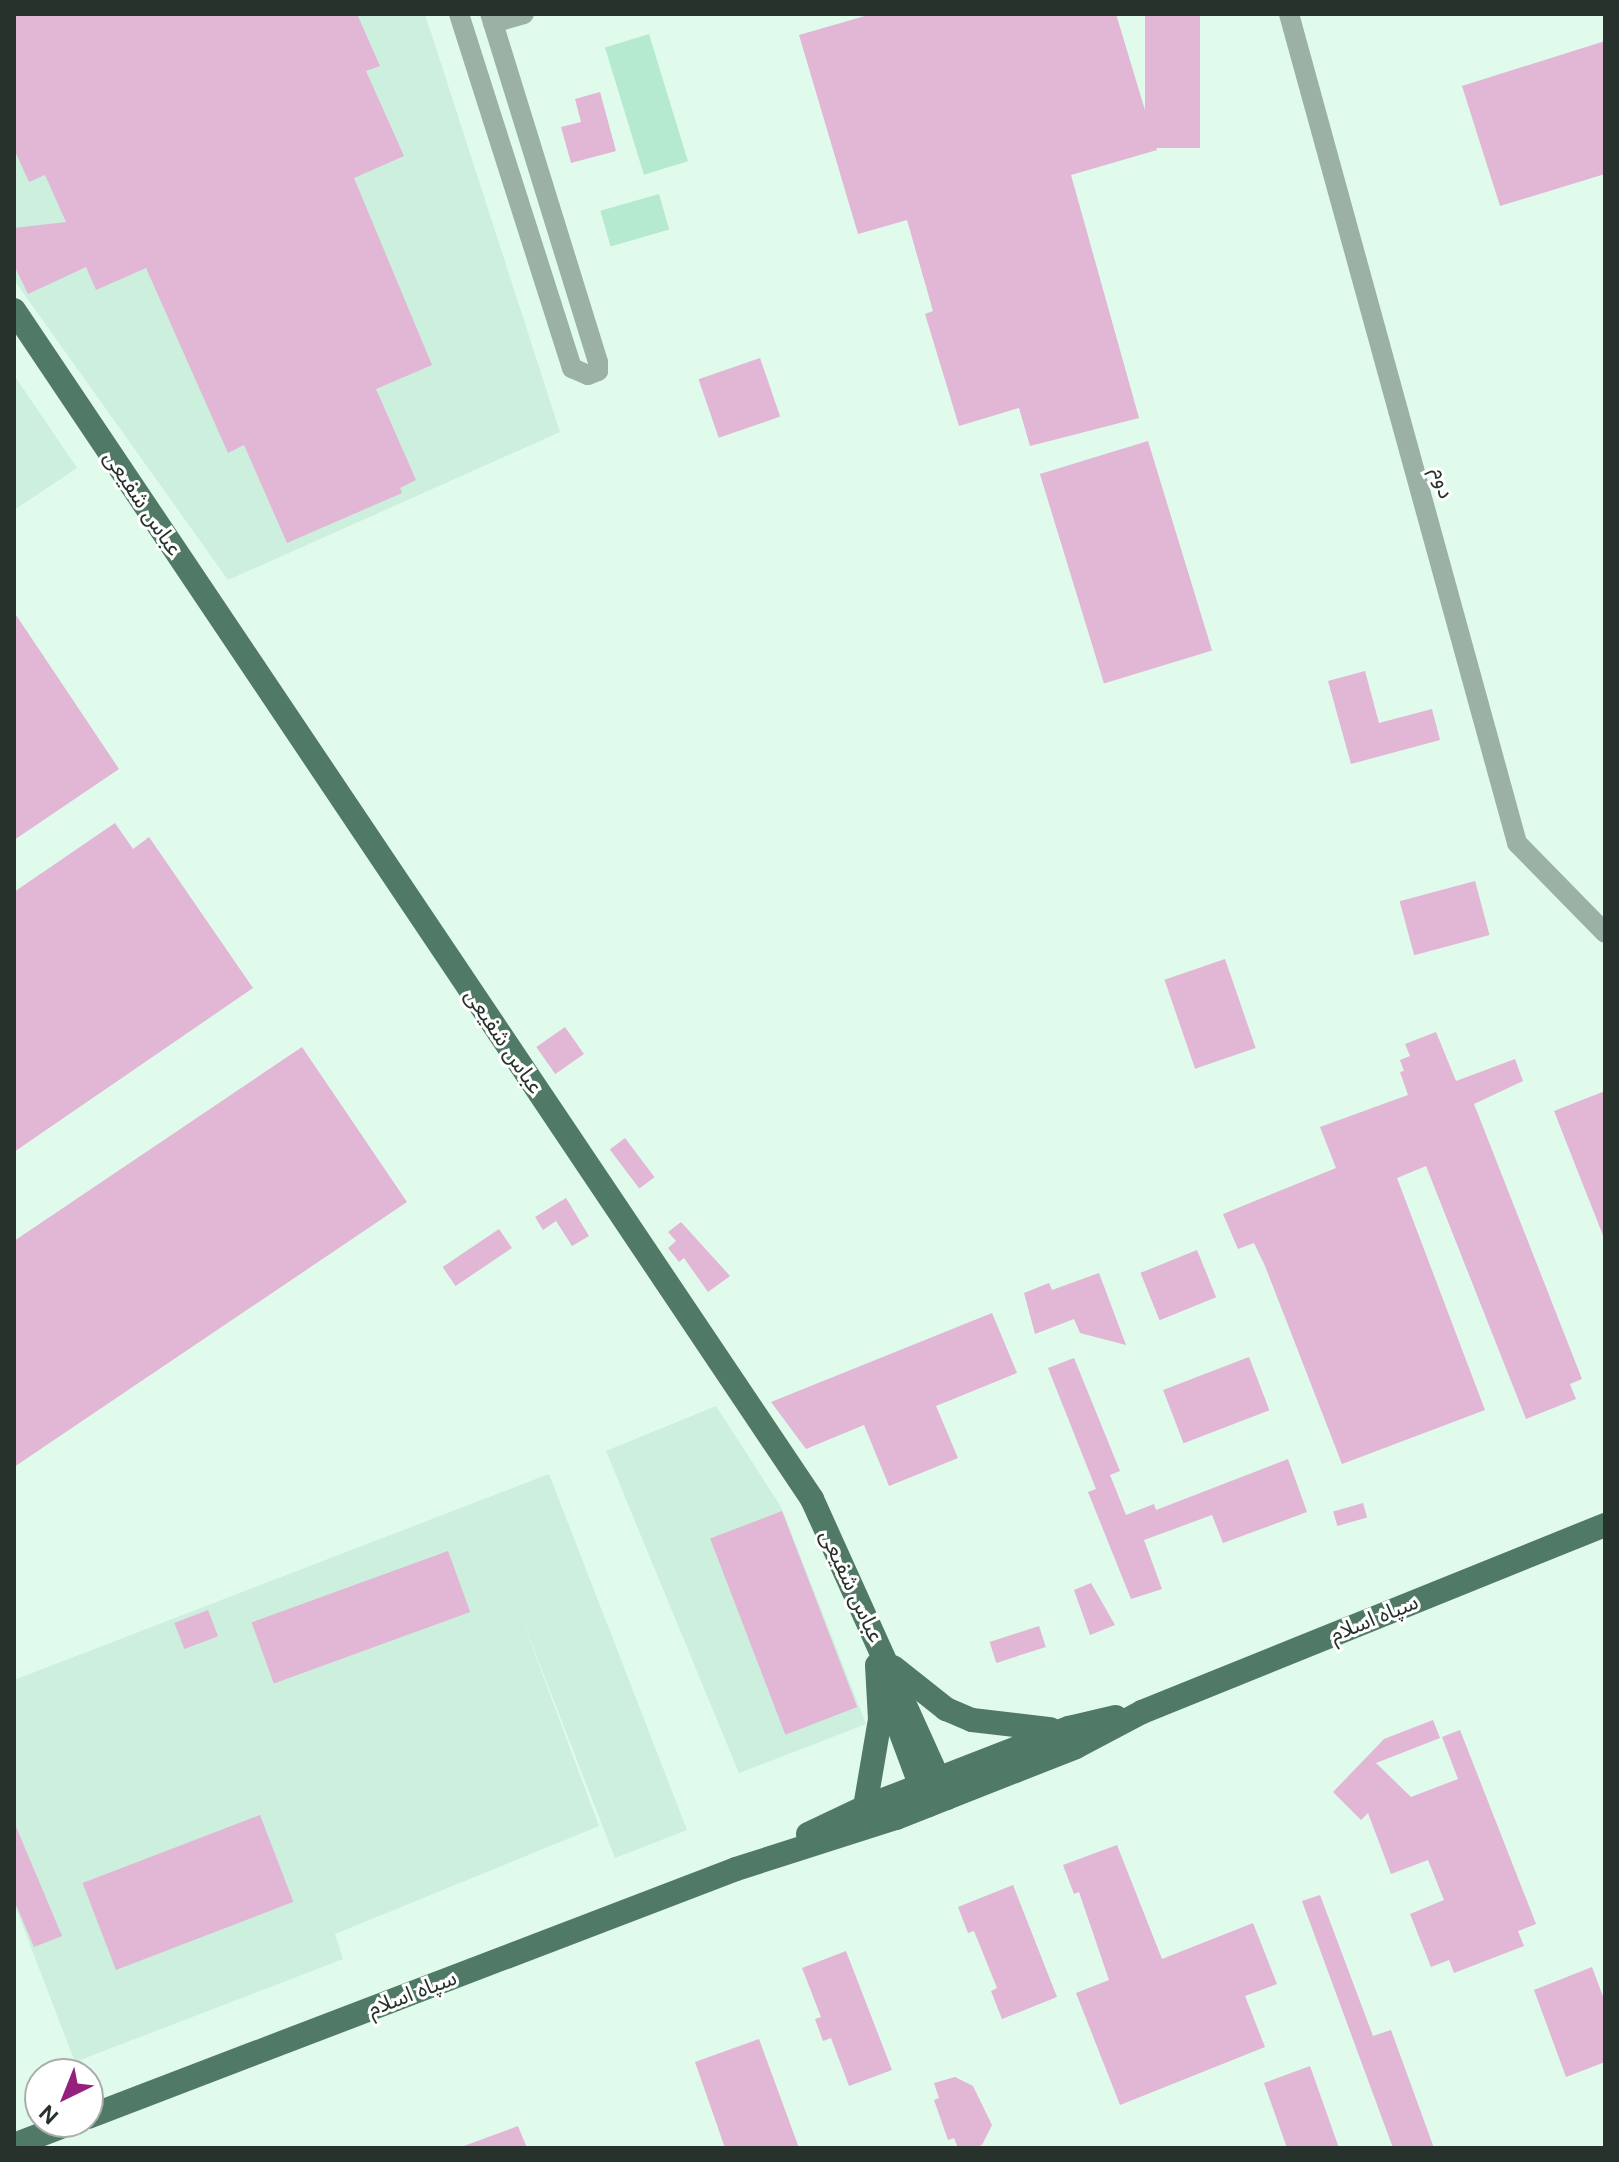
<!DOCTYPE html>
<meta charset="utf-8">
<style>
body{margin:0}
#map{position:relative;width:1619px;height:2162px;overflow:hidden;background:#e0faec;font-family:"DM Sans","Noto Sans Arabic",sans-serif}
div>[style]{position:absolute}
.built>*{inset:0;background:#cdefdd}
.green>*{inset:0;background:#b6ead0;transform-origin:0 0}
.building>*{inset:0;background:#e2b6d5;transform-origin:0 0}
.minor>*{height:20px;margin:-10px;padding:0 10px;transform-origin:10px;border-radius:10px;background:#9bb1a5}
.major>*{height:24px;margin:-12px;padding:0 12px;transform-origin:12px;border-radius:12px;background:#517a66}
span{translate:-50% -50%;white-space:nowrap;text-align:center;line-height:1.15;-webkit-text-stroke:6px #fff;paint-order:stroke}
.street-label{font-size:22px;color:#28322d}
.frame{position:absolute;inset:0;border:16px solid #28322d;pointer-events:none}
.north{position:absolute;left:24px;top:2058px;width:80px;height:80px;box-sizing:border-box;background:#fff;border:2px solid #a9adab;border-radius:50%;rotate:223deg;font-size:22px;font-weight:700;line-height:32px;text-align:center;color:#28322d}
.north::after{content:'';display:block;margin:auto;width:28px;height:36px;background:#95207e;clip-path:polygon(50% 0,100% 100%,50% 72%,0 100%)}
</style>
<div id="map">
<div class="built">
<div style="clip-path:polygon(14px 14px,425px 14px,560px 432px,228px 580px,14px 280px)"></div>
<div style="clip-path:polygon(14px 375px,77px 468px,14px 510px)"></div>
<div style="clip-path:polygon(716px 1406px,781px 1507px,866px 1724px,739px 1773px,606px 1451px)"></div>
<div style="clip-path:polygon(549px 1474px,687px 1830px,615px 1858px,517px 1606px,599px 1826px,335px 1934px,343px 1959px,75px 2062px,14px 1903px,14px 1680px)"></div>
</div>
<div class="green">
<div style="left:649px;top:34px;width:133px;height:46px;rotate:73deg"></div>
<div style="left:659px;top:194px;width:37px;height:61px;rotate:74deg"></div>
</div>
<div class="building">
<div style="clip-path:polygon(14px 14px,357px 14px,380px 66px,366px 71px,404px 156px,354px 178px,432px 365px,376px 389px,416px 480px,400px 488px,402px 493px,287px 543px,244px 445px,228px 453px,146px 268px,96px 290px,86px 267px,28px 294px,14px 265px,14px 228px,66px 222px,45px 175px,29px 182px,14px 149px)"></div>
<div style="clip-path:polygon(872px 14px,1116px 14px,1157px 150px,1071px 175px,1139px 418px,1030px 446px,1019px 408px,959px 426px,925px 314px,933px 311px,907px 220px,858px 234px,799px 35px)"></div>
<div style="left:1145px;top:14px;width:55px;height:134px"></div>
<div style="clip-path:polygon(1605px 41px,1605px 174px,1500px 206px,1462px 86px)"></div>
<div style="clip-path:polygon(600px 92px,616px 151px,571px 163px,561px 127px,581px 122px,575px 99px)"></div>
<div style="left:760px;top:358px;width:62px;height:65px;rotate:71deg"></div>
<div style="left:1148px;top:441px;width:219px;height:113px;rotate:73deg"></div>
<div style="clip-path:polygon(14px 612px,119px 769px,14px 840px)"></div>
<div style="clip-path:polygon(1365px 671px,1379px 723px,1432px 709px,1440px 740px,1351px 764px,1328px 681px)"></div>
<div style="clip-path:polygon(115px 823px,133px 849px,149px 837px,253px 988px,14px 1152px,14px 892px)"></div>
<div style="left:1475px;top:881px;width:56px;height:78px;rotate:75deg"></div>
<div style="left:1225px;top:959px;width:94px;height:64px;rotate:71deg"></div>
<div style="left:565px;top:1027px;width:33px;height:35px;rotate:55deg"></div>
<div style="clip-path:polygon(1436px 1032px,1456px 1081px,1515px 1059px,1523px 1081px,1474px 1104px,1582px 1379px,1570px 1384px,1576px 1399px,1526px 1419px,1426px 1166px,1397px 1178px,1485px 1410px,1342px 1464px,1265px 1266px,1254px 1243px,1238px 1249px,1223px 1214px,1336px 1168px,1320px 1127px,1408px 1095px,1400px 1072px,1404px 1071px,1400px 1060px,1410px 1056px,1405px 1044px)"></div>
<div style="clip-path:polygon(302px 1047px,407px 1202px,14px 1467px,14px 1241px)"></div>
<div style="clip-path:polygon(1605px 1091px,1605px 1238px,1604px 1238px,1554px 1111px)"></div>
<div style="left:625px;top:1138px;width:49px;height:19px;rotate:53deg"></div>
<div style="clip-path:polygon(566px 1198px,589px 1236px,572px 1246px,556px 1221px,543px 1230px,535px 1217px)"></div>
<div style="clip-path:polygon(681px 1222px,730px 1276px,708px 1292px,684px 1258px,679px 1262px,668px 1248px,676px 1241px,668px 1232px)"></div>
<div style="left:499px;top:1229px;width:23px;height:68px;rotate:56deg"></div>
<div style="left:1197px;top:1250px;width:51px;height:61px;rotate:68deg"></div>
<div style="clip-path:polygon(1099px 1273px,1126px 1345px,1080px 1333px,1074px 1319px,1035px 1334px,1024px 1293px,1049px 1283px,1052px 1290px)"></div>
<div style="clip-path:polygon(992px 1313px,1017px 1373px,936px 1406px,958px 1458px,889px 1486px,864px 1425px,806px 1449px,771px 1402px)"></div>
<div style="left:1249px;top:1357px;width:57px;height:92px;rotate:69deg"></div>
<div style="clip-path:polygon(1074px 1358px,1120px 1471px,1110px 1475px,1126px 1515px,1154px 1504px,1156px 1510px,1288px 1459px,1307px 1512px,1223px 1543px,1212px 1515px,1144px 1540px,1162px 1589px,1131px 1599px,1088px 1492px,1096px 1489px,1048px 1368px)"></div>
<div style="left:1363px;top:1503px;width:15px;height:31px;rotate:74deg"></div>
<div style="left:782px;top:1511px;width:210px;height:77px;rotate:69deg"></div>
<div style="left:448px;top:1551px;width:65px;height:209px;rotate:70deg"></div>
<div style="clip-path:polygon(1091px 1583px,1115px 1625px,1090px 1635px,1074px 1590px)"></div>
<div style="left:208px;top:1610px;width:28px;height:36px;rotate:69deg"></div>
<div style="left:1039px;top:1626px;width:22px;height:52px;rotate:72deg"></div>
<div style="clip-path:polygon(1433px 1720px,1440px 1738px,1376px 1763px,1411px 1797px,1458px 1779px,1442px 1737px,1460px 1730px,1536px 1924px,1518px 1931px,1524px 1946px,1454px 1973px,1449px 1960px,1431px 1967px,1410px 1914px,1444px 1900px,1428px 1860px,1391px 1874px,1368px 1813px,1361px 1820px,1333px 1792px,1384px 1739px)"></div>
<div style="left:260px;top:1815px;width:93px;height:190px;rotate:69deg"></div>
<div style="clip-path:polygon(14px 1822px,62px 1936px,34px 1947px,14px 1900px)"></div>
<div style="clip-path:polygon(1117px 1845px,1162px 1959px,1253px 1923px,1277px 1984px,1245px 1996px,1265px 2047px,1120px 2105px,1076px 1993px,1109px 1980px,1079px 1892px,1074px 1894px,1063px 1865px)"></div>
<div style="clip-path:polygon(1013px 1885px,1057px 1997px,1002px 2019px,991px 1991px,997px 1988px,974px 1931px,968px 1933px,958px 1907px)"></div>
<div style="clip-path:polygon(1320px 1895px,1373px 2036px,1391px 2030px,1434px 2148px,1393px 2148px,1302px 1901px)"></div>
<div style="clip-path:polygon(846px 1951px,892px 2070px,849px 2086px,831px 2038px,823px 2041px,815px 2019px,821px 2017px,802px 1968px)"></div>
<div style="clip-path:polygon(1592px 1967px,1605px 2002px,1605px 2062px,1566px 2077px,1534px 1990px)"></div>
<div style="clip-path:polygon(759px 2039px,799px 2148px,725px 2148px,695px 2062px)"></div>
<div style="clip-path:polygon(1310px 2066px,1339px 2148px,1287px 2148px,1264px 2083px)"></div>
<div style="clip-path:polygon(955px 2077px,973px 2086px,992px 2125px,982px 2145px,972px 2148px,958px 2148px,954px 2138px,948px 2140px,934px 2100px,939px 2098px,934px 2083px)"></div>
<div style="clip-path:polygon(518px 2126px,527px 2148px,465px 2148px,464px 2146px)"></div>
</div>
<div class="minor">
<div style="left:459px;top:14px;width:372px;rotate:72.3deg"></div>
<div style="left:572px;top:368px;width:17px;rotate:24deg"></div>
<div style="left:588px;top:375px;width:11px;rotate:-22deg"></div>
<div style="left:598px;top:371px;width:9px;rotate:-90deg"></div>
<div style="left:598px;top:362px;width:364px;rotate:-107.2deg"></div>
<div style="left:1289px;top:14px;width:860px;rotate:74.62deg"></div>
<div style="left:1517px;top:843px;width:126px;rotate:45.6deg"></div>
<div style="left:493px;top:23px;width:32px;rotate:-16deg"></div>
</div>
<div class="major">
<div style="left:14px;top:310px;width:1432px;rotate:56.13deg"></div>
<div style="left:812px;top:1499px;width:328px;rotate:65.7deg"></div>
<div style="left:893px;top:1667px;width:68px;rotate:38.4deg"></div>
<div style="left:946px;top:1709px;width:28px;rotate:23deg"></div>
<div style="left:972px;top:1720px;width:79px;rotate:6.6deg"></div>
<div style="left:892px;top:1709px;width:103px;rotate:69.6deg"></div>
<div style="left:865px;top:1807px;width:89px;rotate:-80.3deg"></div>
<div style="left:880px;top:1719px;width:54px;rotate:-93.2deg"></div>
<div style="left:808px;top:1834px;width:63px;rotate:-25.3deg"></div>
<div style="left:865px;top:1807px;width:219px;rotate:-21.2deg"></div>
<div style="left:1069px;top:1728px;width:48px;rotate:-13.2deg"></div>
<div style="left:88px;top:2117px;width:694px;rotate:-20.94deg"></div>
<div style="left:736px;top:1869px;width:168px;rotate:-17.7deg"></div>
<div style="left:896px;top:1818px;width:193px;rotate:-21.5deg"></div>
<div style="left:1076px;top:1747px;width:75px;rotate:-27.9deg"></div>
<div style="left:1142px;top:1712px;width:499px;rotate:-22deg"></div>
<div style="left:14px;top:2145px;width:64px;rotate:-21deg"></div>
</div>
<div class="street-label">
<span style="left:1443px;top:483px;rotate:75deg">دوم</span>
<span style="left:143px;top:503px;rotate:56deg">عباس شفیعی</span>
<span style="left:504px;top:1041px;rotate:56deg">عباس شفیعی</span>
<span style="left:852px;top:1586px;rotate:65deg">عباس شفیعی</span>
<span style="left:1374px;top:1618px;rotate:-22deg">سپاه اسلام</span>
<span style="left:412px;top:1993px;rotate:-21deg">سپاه اسلام</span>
</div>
<div class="frame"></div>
<div class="north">N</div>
</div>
